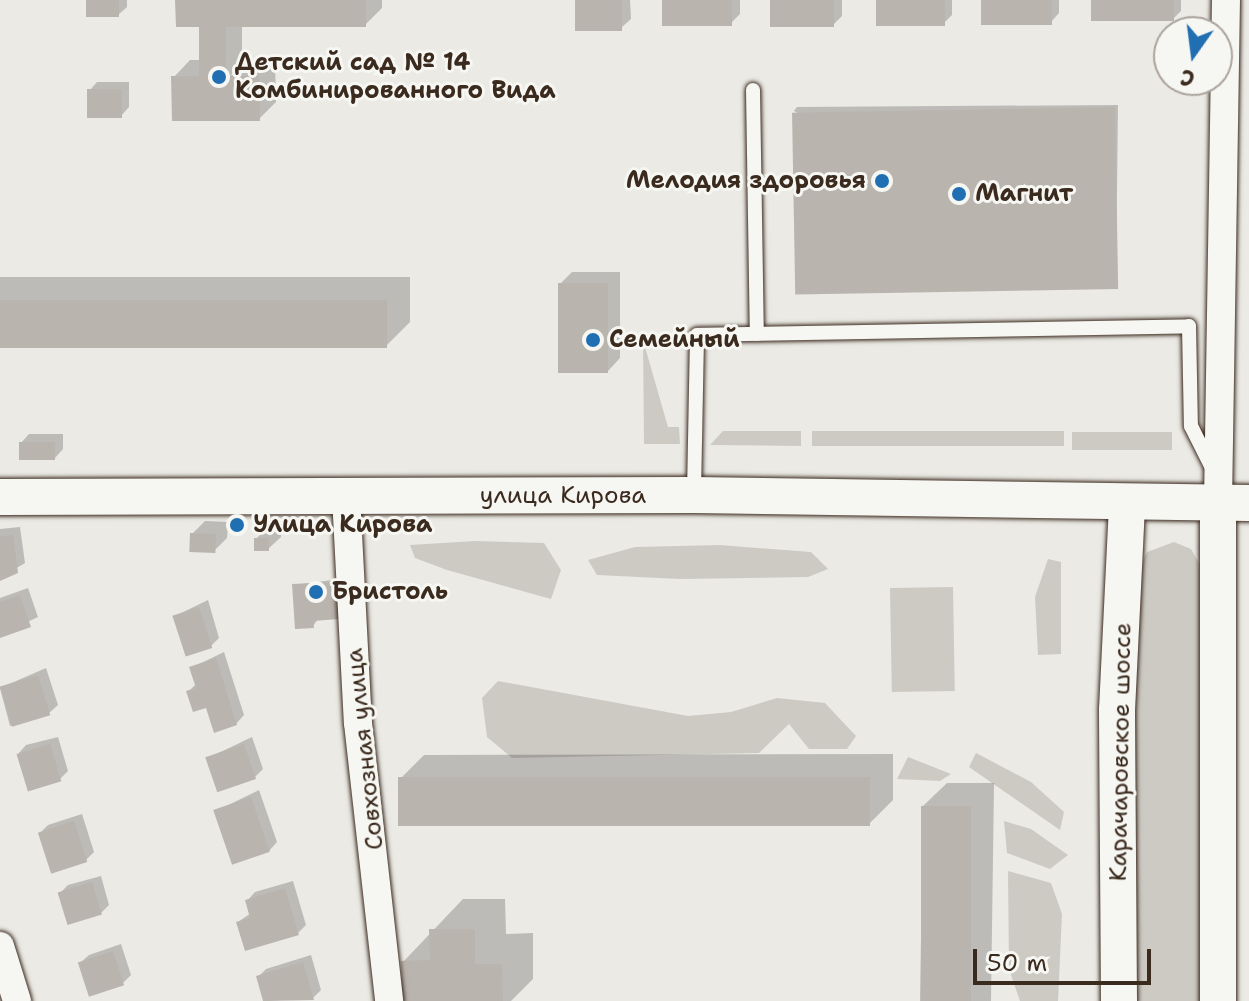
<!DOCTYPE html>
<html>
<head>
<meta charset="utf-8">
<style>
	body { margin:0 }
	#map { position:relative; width:1249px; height:1001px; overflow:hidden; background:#ebeae5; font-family:"Shantell Sans",sans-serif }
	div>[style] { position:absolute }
	.green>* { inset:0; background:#cdcac4; transform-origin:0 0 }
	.shadow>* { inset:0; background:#0003 }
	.building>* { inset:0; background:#bab4ae; transform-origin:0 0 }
	.roads { filter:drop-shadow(0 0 2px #3b2a1e) drop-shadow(0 0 2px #3b2a1e) }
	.service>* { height:14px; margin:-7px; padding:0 7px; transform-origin:7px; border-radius:7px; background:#f6f6f2 }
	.minor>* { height:28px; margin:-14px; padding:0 14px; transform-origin:14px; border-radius:14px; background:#f6f6f2 }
	.tertiary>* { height:36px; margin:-18px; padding:0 18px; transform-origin:18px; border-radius:18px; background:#f6f6f2 }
	.dots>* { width:22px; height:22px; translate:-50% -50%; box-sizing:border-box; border:4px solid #f6f6f2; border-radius:50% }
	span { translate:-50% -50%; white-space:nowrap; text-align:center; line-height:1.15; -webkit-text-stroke:6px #f6f6f2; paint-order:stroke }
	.poi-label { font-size:24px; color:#3b2a1e; font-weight:700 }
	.left { translate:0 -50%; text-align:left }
	.right { translate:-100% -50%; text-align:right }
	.street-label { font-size:24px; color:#3b2a1e }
	.north { position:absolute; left:1153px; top:16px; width:80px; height:80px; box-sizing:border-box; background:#f6f6f2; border:2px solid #aba49d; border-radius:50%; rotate:194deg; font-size:22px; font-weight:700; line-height:32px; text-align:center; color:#3b2a1e }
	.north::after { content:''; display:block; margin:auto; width:28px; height:36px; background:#1f6fb2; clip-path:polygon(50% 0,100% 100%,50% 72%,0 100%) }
	.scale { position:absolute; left:973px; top:949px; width:178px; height:36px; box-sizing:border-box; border:4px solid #3b2a1e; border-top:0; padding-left:10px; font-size:24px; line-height:28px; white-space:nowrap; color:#3b2a1e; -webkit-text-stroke:6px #f6f6f2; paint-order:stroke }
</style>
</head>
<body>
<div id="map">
	<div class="green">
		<i style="clip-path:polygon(643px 340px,668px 427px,679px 427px,680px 444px,644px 444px)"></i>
		<i style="clip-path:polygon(723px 431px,801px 431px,801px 446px,710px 445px)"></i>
		<i style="left:812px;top:431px;width:252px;height:15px"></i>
		<i style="left:1072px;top:432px;width:100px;height:18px"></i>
		<i style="clip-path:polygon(475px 541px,544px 543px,561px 570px,551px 599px,447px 570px,415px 558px,410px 545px)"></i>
		<i style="clip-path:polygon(1174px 542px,1191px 549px,1205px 574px,1202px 1001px,1133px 1001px,1137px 572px,1147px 552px)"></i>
		<i style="clip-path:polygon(720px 545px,811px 552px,828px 569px,808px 577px,680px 579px,597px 575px,588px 560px,635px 547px)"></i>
		<i style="clip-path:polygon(1048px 559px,1061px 562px,1061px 654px,1038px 655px,1035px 597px)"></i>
		<i style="left:953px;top:587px;width:104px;height:63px;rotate:89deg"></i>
		<i style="clip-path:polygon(498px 681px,688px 716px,731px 712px,777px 698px,825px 703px,856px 736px,847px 749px,809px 749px,789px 724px,759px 753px,512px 758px,487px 737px,482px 698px)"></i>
		<i style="clip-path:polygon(976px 753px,1031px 782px,1064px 812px,1060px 830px,969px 767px)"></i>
		<i style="clip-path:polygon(908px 757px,951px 774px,940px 781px,897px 779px)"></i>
		<i style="clip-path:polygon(1004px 821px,1031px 829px,1068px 855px,1050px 869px,1007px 853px)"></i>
		<i style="clip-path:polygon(1008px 871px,1051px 883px,1062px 914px,1058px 1001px,1020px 1001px,1009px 969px)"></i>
	</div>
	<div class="shadow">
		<i style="clip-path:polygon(88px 0,127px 0,127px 7px,118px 15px)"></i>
		<i style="clip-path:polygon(177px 0,382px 0,382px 8px,365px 25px,242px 25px,242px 60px,275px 60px,276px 102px,259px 119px,174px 77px,190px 60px,201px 60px,201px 25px)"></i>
		<i style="clip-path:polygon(577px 0,630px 0,631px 19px,622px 27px)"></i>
		<i style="clip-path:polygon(664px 0,740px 0,740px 14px,732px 22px)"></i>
		<i style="clip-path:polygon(772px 0,842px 0,842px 16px,834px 24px)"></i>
		<i style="clip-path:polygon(878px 0,952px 0,952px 15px,944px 23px)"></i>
		<i style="clip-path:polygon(983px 0,1059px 0,1059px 13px,1051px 22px)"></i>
		<i style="clip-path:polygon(1093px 0,1181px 0,1181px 11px,1173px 19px)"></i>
		<i style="clip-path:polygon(97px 82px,129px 82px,129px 107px,121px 116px,89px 91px)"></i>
		<i style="clip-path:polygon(1118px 105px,1116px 287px,794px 111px,797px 107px)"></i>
		<i style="clip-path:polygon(572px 272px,620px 272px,620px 358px,608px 371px,560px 284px)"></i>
		<i style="clip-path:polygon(0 277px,410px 277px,410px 322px,386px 346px,0 346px)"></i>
		<i style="clip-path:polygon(29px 434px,63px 434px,63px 449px,55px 458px,21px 443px)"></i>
		<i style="clip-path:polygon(205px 521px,228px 522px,227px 538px,214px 551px,192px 534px)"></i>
		<i style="clip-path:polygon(268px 526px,281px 526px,281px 537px,268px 549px,256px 539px)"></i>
		<i style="clip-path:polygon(20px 527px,25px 563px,0 578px,0 529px)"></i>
		<i style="clip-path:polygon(340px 579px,316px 622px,313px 626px,294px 585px)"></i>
		<i style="clip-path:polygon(28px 588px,38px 617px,0 635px,0 598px)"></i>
		<i style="clip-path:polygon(208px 600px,219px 638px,211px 646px,175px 616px)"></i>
		<i style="clip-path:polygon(224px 652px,244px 715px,236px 724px,188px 692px,196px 684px,191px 668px)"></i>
		<i style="clip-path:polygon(46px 668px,58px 705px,49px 713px,10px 726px,0 688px)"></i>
		<i style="clip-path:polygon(58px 737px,68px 771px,60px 779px,18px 754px,26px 745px)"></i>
		<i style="clip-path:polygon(252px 737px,263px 769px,255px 777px,208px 758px)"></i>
		<i style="clip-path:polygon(893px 754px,893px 800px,869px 824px,400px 779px,424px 755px)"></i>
		<i style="clip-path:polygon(947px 783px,994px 783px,991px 1001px,920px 1001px,923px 806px)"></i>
		<i style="clip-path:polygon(259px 790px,277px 842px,269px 851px,216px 811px)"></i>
		<i style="clip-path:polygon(82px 814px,94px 852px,86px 860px,40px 833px,48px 825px)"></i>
		<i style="clip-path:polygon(101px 876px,109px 905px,101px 913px,60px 893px,68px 885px)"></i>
		<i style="clip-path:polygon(293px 881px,306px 925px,298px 933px,238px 922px,251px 913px,247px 901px,255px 892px)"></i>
		<i style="clip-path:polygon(463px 899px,505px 899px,506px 934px,533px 933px,533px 979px,511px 1001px,404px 1001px,403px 962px)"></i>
		<i style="clip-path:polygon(121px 944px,131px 975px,123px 983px,80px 963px,89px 955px)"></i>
		<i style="clip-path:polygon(311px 955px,321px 990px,313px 998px,265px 1001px,258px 977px,266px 969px)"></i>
	</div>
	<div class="building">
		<i style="left:86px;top:0;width:33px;height:17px"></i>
		<i style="clip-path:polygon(175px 0,366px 0,366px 27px,226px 27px,226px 76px,259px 76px,260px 121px,172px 121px,171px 76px,199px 76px,199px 27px,176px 27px)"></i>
		<i style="left:575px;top:0;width:47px;height:31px"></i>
		<i style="left:662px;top:0;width:70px;height:26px"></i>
		<i style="left:770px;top:0;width:64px;height:27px"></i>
		<i style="left:876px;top:0;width:69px;height:26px"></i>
		<i style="left:981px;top:0;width:71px;height:25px"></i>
		<i style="left:1091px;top:0;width:83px;height:21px"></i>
		<i style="left:122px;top:89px;width:29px;height:35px;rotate:90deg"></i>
		<i style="left:1115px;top:107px;width:182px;height:323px;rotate:89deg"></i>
		<i style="left:558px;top:283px;width:50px;height:90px"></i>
		<i style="left:0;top:300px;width:387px;height:48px"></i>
		<i style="left:19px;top:442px;width:36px;height:18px"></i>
		<i style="left:190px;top:533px;width:26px;height:19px;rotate:2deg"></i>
		<i style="clip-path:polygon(13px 535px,18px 573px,0 581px,0 536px)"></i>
		<i style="left:254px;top:538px;width:15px;height:13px"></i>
		<i style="clip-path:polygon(337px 582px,339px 619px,313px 621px,314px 628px,295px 629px,292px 584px)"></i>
		<i style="clip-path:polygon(20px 595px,31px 627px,0 638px,0 602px)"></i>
		<i style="left:199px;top:607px;width:43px;height:28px;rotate:72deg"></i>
		<i style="clip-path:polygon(216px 658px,237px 725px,214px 733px,206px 708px,193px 712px,186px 691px,196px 688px,189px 667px)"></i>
		<i style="left:38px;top:675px;width:42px;height:40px;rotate:73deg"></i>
		<i style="left:50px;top:744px;width:39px;height:35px;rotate:73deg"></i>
		<i style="left:244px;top:744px;width:37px;height:41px;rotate:71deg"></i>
		<i style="left:870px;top:777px;width:49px;height:472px;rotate:90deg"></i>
		<i style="left:251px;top:797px;width:58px;height:40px;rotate:71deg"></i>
		<i style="left:921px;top:806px;width:50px;height:195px"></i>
		<i style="left:74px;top:821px;width:43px;height:38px;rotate:72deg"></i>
		<i style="left:92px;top:882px;width:34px;height:36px;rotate:73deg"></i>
		<i style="clip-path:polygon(285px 888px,299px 935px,245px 951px,236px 922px,250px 918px,245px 900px)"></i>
		<i style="clip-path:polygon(429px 929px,475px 929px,475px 964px,502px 964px,503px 1001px,402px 1001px,401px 961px,430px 960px)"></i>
		<i style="left:113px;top:951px;width:36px;height:37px;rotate:72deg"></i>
		<i style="clip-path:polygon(303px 962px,314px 1000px,263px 1001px,256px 976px)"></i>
	</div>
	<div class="roads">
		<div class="service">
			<i style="left:753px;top:90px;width:244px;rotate:89.1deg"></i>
			<i style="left:694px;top:493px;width:158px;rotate:-88.9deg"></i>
			<i style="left:697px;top:335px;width:492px;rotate:-1deg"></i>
			<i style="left:1189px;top:326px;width:100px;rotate:88.9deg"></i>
			<i style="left:1191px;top:426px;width:49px;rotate:63.4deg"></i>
		</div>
		<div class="minor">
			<i style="left:346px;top:496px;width:227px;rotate:87deg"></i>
			<i style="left:358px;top:723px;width:280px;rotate:83.6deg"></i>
			<i style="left:1218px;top:503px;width:503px;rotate:-89.09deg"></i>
			<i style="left:0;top:946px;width:58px;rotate:72.8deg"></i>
		</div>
		<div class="tertiary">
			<i style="left:0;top:497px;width:694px;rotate:-0.17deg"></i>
			<i style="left:694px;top:495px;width:555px;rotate:0.83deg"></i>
			<i style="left:1218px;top:503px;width:498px;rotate:90deg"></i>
			<i style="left:1119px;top:1001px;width:291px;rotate:-90.4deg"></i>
			<i style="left:1117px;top:710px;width:208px;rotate:-87.2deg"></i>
		</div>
	</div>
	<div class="dots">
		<i style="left:219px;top:77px;background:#1f6fb2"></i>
		<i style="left:882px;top:181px;background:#1f6fb2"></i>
		<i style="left:959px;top:194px;background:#1f6fb2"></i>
		<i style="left:593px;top:340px;background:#1f6fb2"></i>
		<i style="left:237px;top:525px;background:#1f6fb2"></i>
		<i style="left:316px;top:592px;background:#1f6fb2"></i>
	</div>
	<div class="poi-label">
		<span class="left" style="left:235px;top:77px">Детский сад № 14<br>Комбинированного Вида</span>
		<span class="right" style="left:866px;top:181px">Мелодия здоровья</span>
		<span class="left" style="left:975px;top:194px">Магнит</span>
		<span class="left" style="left:609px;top:340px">Семейный</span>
		<span class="left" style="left:253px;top:525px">Улица Кирова</span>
		<span class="left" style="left:332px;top:592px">Бристоль</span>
	</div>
	<div class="street-label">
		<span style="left:563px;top:496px">улица Кирова</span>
		<span style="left:365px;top:749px;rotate:-96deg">Совхозная улица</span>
		<span style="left:1121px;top:752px;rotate:-89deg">Карачаровское шоссе</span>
	</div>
	<div class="north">С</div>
	<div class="scale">50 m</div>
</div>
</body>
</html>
